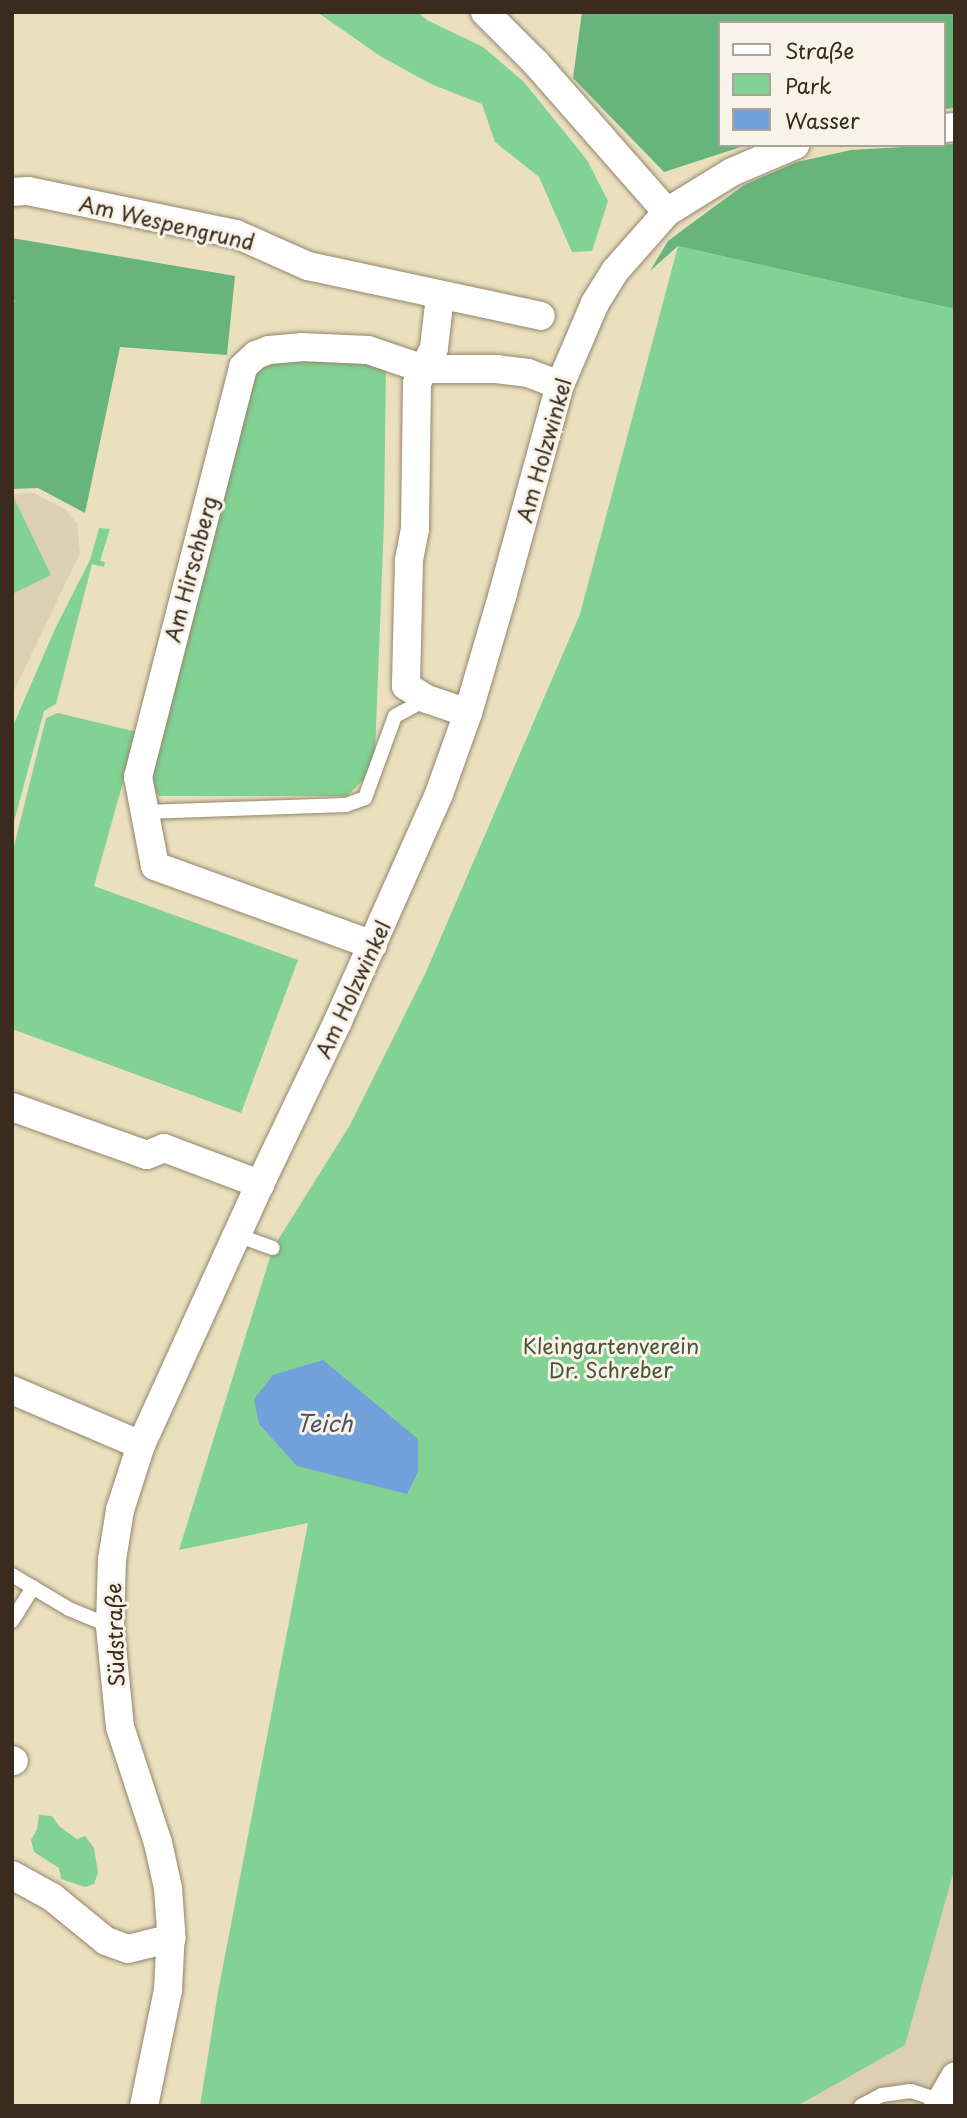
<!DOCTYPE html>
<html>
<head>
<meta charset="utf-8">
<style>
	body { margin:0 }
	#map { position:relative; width:967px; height:2118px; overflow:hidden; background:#ebe0be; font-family:"Playpen Sans",sans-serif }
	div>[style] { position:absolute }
	.built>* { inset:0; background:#ddcfb1 }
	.green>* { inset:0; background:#81d293 }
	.forest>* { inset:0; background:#68b47d }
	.water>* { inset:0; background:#72a0db }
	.roads { filter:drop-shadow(0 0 2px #93856e) drop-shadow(0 0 2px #93856e) }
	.lane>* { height:14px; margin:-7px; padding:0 7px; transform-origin:7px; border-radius:7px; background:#fff }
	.street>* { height:28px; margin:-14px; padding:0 14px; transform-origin:14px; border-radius:14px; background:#fff }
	span { translate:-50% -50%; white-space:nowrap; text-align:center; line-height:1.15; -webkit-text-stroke:6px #f7f3e8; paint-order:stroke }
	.street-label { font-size:21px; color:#3b2a1e }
	.park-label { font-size:21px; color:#4c543b }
	.water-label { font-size:23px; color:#4e5360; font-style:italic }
	.frame { position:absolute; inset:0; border:14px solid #3b2a1e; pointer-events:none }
	.legend { position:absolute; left:718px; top:21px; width:228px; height:126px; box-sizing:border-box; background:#f7f3e8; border:2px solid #aca397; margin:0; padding:9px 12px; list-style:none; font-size:21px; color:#3b2a1e }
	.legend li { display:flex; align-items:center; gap:14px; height:35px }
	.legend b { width:35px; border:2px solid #aca397 }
</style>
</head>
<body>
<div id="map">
	<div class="built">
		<i style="clip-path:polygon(34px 493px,65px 509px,77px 524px,80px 553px,12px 695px,12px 494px)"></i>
		<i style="clip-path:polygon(955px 1867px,955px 2106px,797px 2106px,905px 2044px)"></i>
	</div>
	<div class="green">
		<i style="clip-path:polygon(317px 12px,418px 12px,427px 20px,483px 47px,524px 82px,587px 160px,608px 201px,592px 251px,572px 252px,539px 177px,495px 142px,482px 104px,431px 84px,380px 56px)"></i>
		<i style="clip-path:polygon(678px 246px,955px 309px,955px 1867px,905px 2045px,797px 2106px,200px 2106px,218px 1992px,308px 1523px,179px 1550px,273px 1248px,350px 1125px,426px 972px,580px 614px)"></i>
		<i style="clip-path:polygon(275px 356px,386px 363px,384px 522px,375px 754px,366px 777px,347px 796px,159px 796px,147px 780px,259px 363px)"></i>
		<i style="clip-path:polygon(13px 496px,51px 575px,12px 594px,12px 497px)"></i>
		<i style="clip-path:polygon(99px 528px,110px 529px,100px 561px,105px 562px,104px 567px,92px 564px,56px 704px,44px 711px,12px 829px,12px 728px,55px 629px,90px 560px)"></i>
		<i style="clip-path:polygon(58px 713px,137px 732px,94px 886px,298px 960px,241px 1113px,12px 1029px,12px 854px,46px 718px)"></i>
		<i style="clip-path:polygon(39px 1815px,52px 1816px,60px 1827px,77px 1839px,85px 1836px,94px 1848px,98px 1873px,94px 1884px,85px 1887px,61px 1879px,59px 1868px,34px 1852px,31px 1840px,37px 1829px)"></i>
	</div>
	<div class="forest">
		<i style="clip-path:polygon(582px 12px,955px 12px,955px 108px,944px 109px,944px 23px,720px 23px,720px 145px,747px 145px,664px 172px,573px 78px)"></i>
		<i style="clip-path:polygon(955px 144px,955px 309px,678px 246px,650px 271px,668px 241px,688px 226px,744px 185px,797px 162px,851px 150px)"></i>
		<i style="clip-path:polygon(12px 238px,235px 276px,227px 355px,120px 347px,85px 513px,38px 488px,12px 489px,12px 305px,15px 301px,12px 298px)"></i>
	</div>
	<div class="water">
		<i style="clip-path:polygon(323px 1360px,418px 1439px,418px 1472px,407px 1494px,297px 1466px,259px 1424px,254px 1399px,273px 1375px)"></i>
	</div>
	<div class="roads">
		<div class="lane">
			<i style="left:144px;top:812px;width:202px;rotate:-2deg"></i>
			<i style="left:346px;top:805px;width:20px;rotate:-20deg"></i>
			<i style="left:365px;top:798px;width:87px;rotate:-69.9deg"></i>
			<i style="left:395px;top:716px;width:36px;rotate:-28deg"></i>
			<i style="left:237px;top:1235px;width:38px;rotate:20deg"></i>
			<i style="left:12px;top:1575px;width:66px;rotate:30.8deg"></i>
			<i style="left:69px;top:1609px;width:44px;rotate:22.5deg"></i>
			<i style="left:12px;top:1621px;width:40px;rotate:-58deg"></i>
			<i style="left:861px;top:2106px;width:24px;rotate:-28deg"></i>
			<i style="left:882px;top:2095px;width:29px;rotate:-8deg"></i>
			<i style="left:911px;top:2091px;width:32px;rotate:18deg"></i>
		</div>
		<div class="street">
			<i style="left:485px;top:12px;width:72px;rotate:45deg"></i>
			<i style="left:536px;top:63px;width:198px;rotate:48.7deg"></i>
			<i style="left:944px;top:128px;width:11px;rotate:-5deg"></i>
			<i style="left:12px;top:192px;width:16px;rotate:-4deg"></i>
			<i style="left:28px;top:191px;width:212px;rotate:11.7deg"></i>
			<i style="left:236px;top:234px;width:79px;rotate:24deg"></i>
			<i style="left:308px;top:266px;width:238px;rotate:12.1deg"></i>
			<i style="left:440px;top:296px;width:52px;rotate:96.6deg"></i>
			<i style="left:434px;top:348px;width:39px;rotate:116deg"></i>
			<i style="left:417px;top:383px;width:146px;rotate:90.8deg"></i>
			<i style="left:415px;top:529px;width:33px;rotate:101deg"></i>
			<i style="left:409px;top:561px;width:125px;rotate:91.4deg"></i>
			<i style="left:406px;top:686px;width:25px;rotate:32deg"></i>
			<i style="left:427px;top:699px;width:43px;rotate:18.9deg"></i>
			<i style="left:373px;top:945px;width:232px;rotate:-160.1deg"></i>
			<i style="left:155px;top:866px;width:91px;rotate:-100.8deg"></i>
			<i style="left:138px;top:777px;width:423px;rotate:-75.6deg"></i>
			<i style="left:243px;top:367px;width:18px;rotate:-43deg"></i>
			<i style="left:256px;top:355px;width:14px;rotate:-21deg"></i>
			<i style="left:269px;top:350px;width:32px;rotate:-5deg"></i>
			<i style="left:301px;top:347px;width:67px;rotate:2.6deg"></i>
			<i style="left:368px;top:350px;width:59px;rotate:18.7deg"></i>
			<i style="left:424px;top:369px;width:72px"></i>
			<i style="left:496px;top:369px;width:32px;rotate:7deg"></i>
			<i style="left:528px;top:373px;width:34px;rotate:21deg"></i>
			<i style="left:12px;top:1107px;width:143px;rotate:19.6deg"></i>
			<i style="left:147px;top:1155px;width:18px;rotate:-22deg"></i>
			<i style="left:164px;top:1148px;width:103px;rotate:20.6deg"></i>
			<i style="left:12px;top:1390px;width:140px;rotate:23.1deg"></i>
			<i style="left:12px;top:1760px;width:2px;rotate:27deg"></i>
			<i style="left:12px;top:1875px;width:46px;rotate:28.8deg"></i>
			<i style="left:52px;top:1897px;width:70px;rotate:39.2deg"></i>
			<i style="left:106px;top:1941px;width:23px;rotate:20deg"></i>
			<i style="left:128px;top:1949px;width:45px;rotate:-14deg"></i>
			<i style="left:144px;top:2106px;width:118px;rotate:-78.3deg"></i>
			<i style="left:168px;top:1990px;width:60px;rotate:-87.1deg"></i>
			<i style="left:171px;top:1930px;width:42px;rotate:-94.1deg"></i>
			<i style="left:168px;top:1888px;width:46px;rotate:-102.5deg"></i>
			<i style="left:158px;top:1843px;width:122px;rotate:-108.1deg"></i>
			<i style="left:120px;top:1727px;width:101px;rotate:-95.7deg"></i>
			<i style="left:110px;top:1626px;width:66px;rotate:-88.3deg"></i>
			<i style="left:112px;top:1560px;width:51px;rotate:-80.9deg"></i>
			<i style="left:120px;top:1510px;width:68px;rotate:-72.1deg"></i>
			<i style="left:141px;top:1445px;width:287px;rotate:-65.5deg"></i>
			<i style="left:260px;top:1184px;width:181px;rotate:-64.4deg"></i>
			<i style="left:338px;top:1021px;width:248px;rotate:-66deg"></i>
			<i style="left:439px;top:794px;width:86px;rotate:-70.3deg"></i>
			<i style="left:468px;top:713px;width:125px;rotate:-73.7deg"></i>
			<i style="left:503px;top:593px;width:216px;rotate:-74.7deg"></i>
			<i style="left:560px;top:385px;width:89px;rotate:-66.9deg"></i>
			<i style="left:595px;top:303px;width:38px;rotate:-58deg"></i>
			<i style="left:615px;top:271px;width:79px;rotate:-48.6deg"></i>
			<i style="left:667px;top:212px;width:76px;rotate:-31.6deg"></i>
			<i style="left:732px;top:172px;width:69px;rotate:-23.2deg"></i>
			<i style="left:938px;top:2106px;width:34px;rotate:-60deg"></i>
		</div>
	</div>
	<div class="street-label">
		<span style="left:167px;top:222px;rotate:13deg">Am Wespengrund</span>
		<span style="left:543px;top:450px;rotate:-74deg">Am Holzwinkel</span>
		<span style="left:190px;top:569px;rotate:-75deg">Am Hirschberg</span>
		<span style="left:352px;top:989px;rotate:-65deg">Am Holzwinkel</span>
		<span style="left:114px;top:1635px;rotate:-92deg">Südstraße</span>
	</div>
	<div class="park-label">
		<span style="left:611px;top:1357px">Kleingartenverein<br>Dr. Schreber</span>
	</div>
	<div class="water-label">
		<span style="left:324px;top:1423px">Teich</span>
	</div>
	<div class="frame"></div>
	<ul class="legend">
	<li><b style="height:9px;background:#fff"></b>Straße</li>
	<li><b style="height:19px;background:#81d293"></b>Park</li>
	<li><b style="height:19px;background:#72a0db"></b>Wasser</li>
	</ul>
</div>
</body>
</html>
